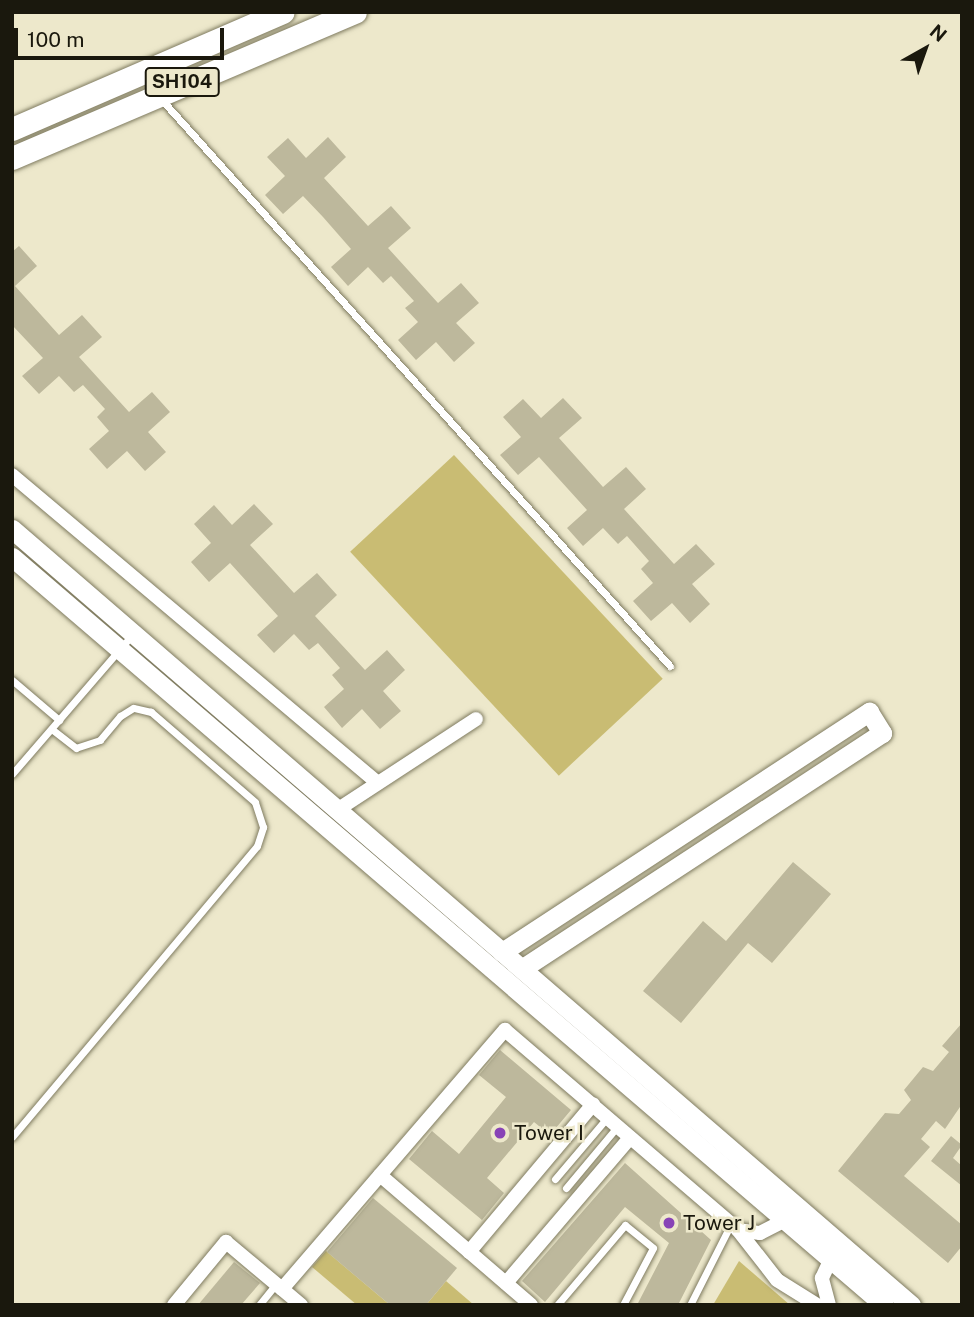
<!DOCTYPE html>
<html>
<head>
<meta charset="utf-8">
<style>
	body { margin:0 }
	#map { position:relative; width:974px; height:1317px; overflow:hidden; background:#ede8cb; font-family:"Public Sans",sans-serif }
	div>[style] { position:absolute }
	.green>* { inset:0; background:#c9bc73; transform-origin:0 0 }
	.building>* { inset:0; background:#bdb89c }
	.roads { filter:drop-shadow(0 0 2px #7f7b60) drop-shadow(0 0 2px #7f7b60) }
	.lane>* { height:7px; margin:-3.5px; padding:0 3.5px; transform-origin:3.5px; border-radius:3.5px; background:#fff }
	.street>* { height:14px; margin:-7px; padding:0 7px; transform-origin:7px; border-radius:7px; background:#fff }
	.secondary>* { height:19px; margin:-9.5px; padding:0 9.5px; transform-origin:9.5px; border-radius:9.5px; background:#fff }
	.primary>* { height:23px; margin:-11.5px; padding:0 11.5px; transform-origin:11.5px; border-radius:11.5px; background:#fff }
	.dots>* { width:19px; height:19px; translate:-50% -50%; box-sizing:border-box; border:4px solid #ede8cb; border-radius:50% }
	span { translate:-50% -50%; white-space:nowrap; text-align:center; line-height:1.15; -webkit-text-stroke:5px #ede8cb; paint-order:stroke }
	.shield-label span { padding:2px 5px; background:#ede8cb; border:2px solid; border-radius:5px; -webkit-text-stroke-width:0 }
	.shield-label { font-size:19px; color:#1a180d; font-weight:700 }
	.poi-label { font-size:21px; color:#1a180d }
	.left { translate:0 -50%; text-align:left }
	.frame { position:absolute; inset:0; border:14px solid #1a180d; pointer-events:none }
	.north { position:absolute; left:890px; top:14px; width:70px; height:70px; -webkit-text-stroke:5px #ede8cb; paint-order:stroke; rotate:40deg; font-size:19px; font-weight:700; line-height:28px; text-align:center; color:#1a180d }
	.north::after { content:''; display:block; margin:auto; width:24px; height:32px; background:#1a180d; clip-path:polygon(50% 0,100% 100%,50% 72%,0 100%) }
	.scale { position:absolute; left:14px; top:28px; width:210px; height:32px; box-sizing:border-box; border:4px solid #1a180d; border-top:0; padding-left:9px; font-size:21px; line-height:24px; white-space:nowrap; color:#1a180d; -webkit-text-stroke:5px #ede8cb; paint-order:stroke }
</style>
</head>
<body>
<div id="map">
	<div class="green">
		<i style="left:454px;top:455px;width:306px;height:142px;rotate:47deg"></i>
		<i style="clip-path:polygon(326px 1251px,390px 1305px,357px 1305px,312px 1267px)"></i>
		<i style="clip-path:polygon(739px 1261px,790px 1305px,713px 1305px)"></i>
		<i style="clip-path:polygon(446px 1281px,474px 1305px,426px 1305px)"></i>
	</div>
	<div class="building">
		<i style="clip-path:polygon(328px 137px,346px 157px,324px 178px,368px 226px,391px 206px,411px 228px,388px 248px,438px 303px,461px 283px,479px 303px,456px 323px,475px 343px,454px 362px,436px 342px,416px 360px,398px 340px,418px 322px,405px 308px,414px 301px,391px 276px,383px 283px,368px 267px,348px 286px,331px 267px,351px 249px,323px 217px,303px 196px,283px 214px,265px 195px,285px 176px,267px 157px,288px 138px,306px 158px)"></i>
		<i style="clip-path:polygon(19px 246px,37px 266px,15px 286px,59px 335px,82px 315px,102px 337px,79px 357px,129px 412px,152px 392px,170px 412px,148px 432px,166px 452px,145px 471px,127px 451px,107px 469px,89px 449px,109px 431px,97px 417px,105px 409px,83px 385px,74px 392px,59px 376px,39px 394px,22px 376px,43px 358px,12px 325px,12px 252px)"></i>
		<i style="clip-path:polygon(563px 398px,582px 418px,559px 438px,603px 487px,626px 467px,646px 489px,624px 509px,674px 564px,696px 544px,715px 564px,692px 584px,710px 604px,690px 623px,672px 603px,651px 621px,633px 601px,653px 583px,641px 569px,649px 561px,627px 536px,618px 544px,603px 528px,583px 546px,567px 528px,587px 510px,539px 457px,518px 475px,500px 455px,521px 437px,503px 417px,523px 399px,541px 418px)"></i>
		<i style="clip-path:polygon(254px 504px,273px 524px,250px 545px,294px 593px,317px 573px,337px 595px,315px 616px,365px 670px,387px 650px,405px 670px,383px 691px,401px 711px,380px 729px,362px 709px,342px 728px,324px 707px,344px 689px,332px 675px,340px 668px,318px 643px,309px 650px,294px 634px,274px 653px,257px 635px,278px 616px,230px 563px,209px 582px,191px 562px,211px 543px,194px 524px,214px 505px,232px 525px)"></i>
		<i style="clip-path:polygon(793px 862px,831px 894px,772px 963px,748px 943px,681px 1023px,643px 991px,703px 921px,726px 941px)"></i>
		<i style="clip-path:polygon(962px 1023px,962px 1104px,945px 1129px,936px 1121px,921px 1139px,930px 1147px,904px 1176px,962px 1225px,962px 1246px,948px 1263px,838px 1171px,885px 1113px,899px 1114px,911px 1100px,904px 1090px,923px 1067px,933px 1071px,949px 1052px,942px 1046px)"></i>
		<i style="clip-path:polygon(500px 1050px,571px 1110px,550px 1135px,534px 1122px,487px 1178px,504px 1193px,482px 1220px,409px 1159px,432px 1131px,459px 1154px,506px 1097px,479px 1075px)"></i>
		<i style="clip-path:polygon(951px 1136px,962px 1145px,953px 1158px,962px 1166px,962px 1186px,931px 1161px)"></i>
		<i style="clip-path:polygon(625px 1163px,711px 1240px,678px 1305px,637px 1305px,669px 1243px,625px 1207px,545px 1302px,522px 1281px)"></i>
		<i style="clip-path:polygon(373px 1198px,457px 1268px,426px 1305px,390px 1305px,327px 1252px)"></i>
		<i style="clip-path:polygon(234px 1262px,260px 1283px,241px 1305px,198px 1305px)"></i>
	</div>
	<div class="roads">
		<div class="lane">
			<i style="left:161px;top:99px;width:762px;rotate:48.09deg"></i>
			<i style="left:12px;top:680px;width:62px;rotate:40.4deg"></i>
			<i style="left:12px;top:774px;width:185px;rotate:-49.2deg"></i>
			<i style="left:12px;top:1137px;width:380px;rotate:-49.9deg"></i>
			<i style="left:257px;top:846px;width:20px;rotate:-72deg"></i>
			<i style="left:263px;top:827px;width:26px;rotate:-108deg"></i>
			<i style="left:255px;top:802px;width:138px;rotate:-139.1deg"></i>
			<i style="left:151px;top:712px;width:18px;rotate:-167deg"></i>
			<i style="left:133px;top:708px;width:15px;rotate:148deg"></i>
			<i style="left:120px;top:716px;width:31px;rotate:130deg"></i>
			<i style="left:100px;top:740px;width:25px;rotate:162deg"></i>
			<i style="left:76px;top:748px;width:31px;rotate:-142deg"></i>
			<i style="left:555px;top:1179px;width:80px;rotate:-49.6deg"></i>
			<i style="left:566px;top:1188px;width:80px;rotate:-50.1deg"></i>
			<i style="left:259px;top:1305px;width:27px;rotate:-51deg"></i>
			<i style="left:557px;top:1305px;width:105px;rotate:-49.6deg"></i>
			<i style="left:625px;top:1225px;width:36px;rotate:39deg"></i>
			<i style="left:653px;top:1248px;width:64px;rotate:117.8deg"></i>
			<i style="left:690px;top:1305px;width:91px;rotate:-63.2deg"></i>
		</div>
		<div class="street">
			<i style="left:12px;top:475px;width:478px;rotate:40.1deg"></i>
			<i style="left:337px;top:810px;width:166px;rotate:-33.2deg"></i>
			<i style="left:380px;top:1175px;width:199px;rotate:40.7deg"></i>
			<i style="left:738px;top:1230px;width:22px;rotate:8deg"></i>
			<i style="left:760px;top:1233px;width:28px;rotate:-27deg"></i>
			<i style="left:469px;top:1252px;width:193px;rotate:-50deg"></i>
			<i style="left:506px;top:1283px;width:191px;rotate:-49.5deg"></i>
			<i style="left:282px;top:1289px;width:342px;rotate:-49.3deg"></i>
			<i style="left:505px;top:1030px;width:307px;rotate:40.6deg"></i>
			<i style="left:738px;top:1230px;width:63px;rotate:52deg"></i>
			<i style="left:777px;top:1280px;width:47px;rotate:32deg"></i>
			<i style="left:174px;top:1305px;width:82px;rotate:-50.5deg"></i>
			<i style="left:226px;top:1242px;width:98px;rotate:40deg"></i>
			<i style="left:829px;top:1305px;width:28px;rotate:-105deg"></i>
			<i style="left:822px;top:1278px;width:21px;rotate:-65deg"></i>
		</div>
		<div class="secondary">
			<i style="left:12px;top:529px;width:1188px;rotate:40.8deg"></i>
			<i style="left:12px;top:557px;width:1149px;rotate:40.62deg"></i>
			<i style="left:502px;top:952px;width:439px;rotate:-33.2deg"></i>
			<i style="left:869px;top:712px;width:25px;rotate:58deg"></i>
			<i style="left:882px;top:733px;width:430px;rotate:146.8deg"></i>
		</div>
		<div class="primary">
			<i style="left:12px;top:129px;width:295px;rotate:-23.4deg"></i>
			<i style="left:12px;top:158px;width:373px;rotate:-23.1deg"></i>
		</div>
	</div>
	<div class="dots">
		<i style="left:500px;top:1133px;background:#8843b6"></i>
		<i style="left:669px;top:1223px;background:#8843b6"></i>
	</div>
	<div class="shield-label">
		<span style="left:182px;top:82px">SH104</span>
	</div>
	<div class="poi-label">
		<span class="left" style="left:514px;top:1133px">Tower I</span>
		<span class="left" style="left:683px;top:1223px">Tower J</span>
	</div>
	<div class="frame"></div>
	<div class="north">N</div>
	<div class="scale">100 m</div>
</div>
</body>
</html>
